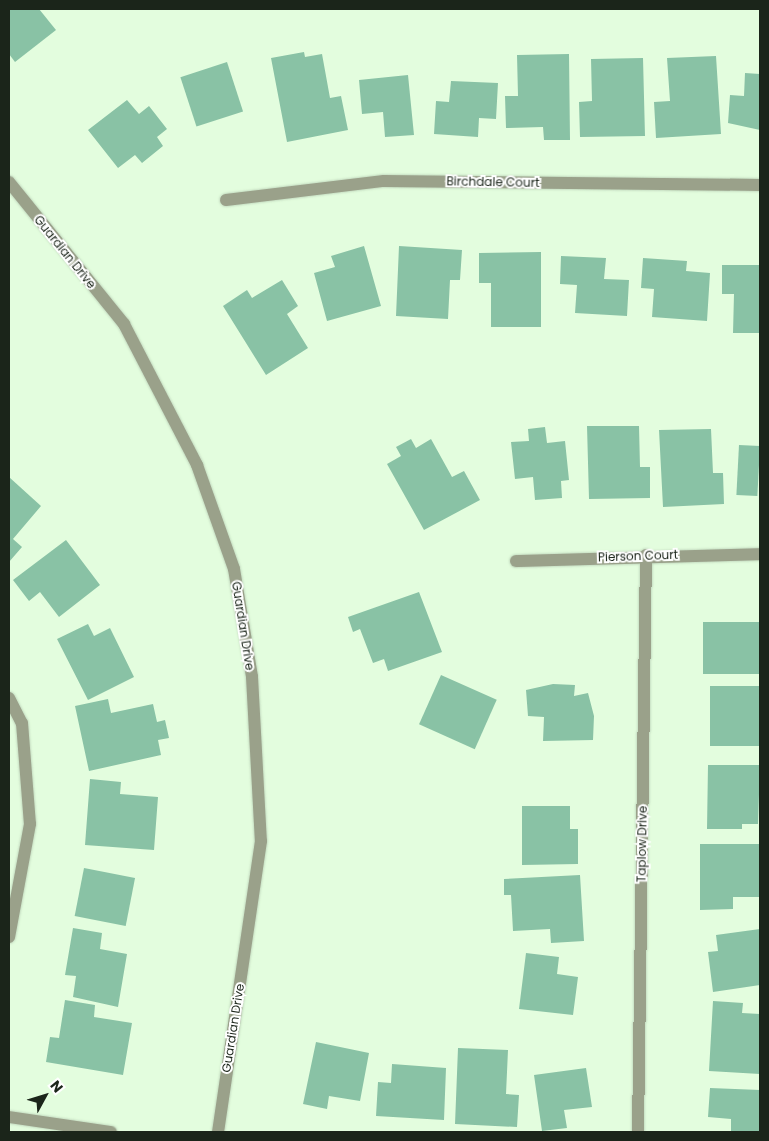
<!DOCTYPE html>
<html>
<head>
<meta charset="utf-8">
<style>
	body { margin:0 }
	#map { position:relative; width:769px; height:1141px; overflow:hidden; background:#e3fdde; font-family:Poppins,sans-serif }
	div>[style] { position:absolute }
	.building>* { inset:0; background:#89c2a5; transform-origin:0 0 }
	.roads { filter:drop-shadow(0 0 1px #c3dabf) drop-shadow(0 0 1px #c3dabf) }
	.minor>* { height:12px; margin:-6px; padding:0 6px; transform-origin:6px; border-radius:6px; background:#9aa18a }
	span { translate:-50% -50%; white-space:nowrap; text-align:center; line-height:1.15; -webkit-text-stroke:4px #fff; paint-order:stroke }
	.street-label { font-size:12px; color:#1b251a }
	.frame { position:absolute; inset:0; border:10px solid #1b251a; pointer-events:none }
	.north { position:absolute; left:20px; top:1071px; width:50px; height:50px; -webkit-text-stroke:4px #fff; paint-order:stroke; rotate:51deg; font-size:14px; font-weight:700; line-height:20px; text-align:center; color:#1b251a }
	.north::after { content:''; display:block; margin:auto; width:18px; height:22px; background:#1b251a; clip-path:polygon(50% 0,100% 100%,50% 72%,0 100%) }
</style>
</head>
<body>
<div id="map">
	<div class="building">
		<i style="clip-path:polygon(9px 9px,39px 9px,56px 30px,15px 62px,9px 54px)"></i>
		<i style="clip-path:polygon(304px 52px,305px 57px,322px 54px,330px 98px,341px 96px,348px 130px,287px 142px,271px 58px)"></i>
		<i style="clip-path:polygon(569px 54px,570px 140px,544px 140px,543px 127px,506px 128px,505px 96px,518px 96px,517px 55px)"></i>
		<i style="clip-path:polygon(716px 56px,721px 134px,656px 138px,654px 102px,670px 101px,667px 58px)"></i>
		<i style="clip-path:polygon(643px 58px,645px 136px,580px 137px,579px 102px,592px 101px,591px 59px)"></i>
		<i style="left:227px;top:62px;width:52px;height:49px;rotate:72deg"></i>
		<i style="clip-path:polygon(745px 73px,760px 74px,760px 130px,728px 123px,730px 95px,744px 96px)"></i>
		<i style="clip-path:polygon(408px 75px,414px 135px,385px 137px,383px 112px,362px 114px,359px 80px)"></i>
		<i style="clip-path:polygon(451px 81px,498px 83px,496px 119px,479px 118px,478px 137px,434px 134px,436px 101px,449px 102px)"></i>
		<i style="clip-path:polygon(127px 100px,139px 114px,149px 106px,167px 129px,157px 137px,163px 146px,142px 163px,135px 155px,118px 168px,88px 130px)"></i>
		<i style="clip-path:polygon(364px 246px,381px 306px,327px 321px,314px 273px,335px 267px,331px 256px)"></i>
		<i style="clip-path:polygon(399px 246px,462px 250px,460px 280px,450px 280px,448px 319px,396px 316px)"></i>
		<i style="clip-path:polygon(541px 252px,541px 327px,491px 327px,491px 283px,479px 283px,479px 253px)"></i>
		<i style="clip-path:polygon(561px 256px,606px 258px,604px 279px,629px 280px,627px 316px,575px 313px,577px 285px,560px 284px)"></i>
		<i style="clip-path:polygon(643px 258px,687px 261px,686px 271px,710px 273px,707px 321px,652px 317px,654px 289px,641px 288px)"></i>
		<i style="clip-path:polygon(722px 265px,760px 265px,760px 333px,733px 333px,734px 294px,722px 294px)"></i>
		<i style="clip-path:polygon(282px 280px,298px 306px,287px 314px,308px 348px,266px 375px,223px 306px,247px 290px,252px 298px)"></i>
		<i style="clip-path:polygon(587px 426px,639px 426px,640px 467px,650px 467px,650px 498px,589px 499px)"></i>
		<i style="clip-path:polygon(545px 427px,547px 443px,565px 441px,569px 480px,561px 481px,562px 498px,535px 500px,533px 477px,515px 479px,511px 442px,529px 441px,528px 429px)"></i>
		<i style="clip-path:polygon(711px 429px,713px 473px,723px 473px,724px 504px,663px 507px,659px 430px)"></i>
		<i style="clip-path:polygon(411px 439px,416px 448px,431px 439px,452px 477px,464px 471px,480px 500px,424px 530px,387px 464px,401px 456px,396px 447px)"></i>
		<i style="left:739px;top:445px;width:21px;height:50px;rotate:3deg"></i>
		<i style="clip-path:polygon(9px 477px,41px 506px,13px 539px,22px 547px,9px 562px)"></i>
		<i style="clip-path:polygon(66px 540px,100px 585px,59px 617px,40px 592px,29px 601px,13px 580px)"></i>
		<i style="clip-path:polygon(419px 592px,442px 652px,388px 671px,384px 659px,373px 663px,360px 629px,353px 632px,348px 617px)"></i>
		<i style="left:703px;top:622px;width:57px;height:52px"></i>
		<i style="clip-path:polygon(88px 624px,94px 636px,110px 628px,134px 677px,88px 700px,57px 639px)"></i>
		<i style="left:441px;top:675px;width:61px;height:54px;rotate:24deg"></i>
		<i style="clip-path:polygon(553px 684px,575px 685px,574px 696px,588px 693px,594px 716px,593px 740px,543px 741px,544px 717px,528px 716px,526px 690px)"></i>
		<i style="left:760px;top:686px;width:60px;height:50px;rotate:90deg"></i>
		<i style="clip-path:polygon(108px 699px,111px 713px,153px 704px,157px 722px,165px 720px,169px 738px,158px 740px,161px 755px,89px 771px,75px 706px)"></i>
		<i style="clip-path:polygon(708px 765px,760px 765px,758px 824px,742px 824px,742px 829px,707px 829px)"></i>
		<i style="clip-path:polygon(90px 779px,121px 782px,120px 794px,158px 797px,154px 850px,85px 845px)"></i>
		<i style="clip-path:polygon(522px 806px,570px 806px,570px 829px,578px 829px,578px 864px,522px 865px)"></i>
		<i style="clip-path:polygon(700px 844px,760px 844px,760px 897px,733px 897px,733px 909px,700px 910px)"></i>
		<i style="left:84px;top:868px;width:52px;height:49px;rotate:11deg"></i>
		<i style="clip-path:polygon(580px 875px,584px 941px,551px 943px,550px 929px,513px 931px,511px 895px,504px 895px,504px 879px)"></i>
		<i style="clip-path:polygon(73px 928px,102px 933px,100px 949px,127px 954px,118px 1007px,73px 997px,76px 976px,65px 975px)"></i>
		<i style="clip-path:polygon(760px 929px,760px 985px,713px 992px,708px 952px,718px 951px,716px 935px)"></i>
		<i style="clip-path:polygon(526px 953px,559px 957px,557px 974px,578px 977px,573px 1015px,519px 1009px)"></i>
		<i style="clip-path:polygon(65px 1000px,95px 1005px,94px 1017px,132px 1023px,123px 1075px,46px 1062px,50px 1037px,59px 1038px)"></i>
		<i style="clip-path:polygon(713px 1001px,743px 1003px,742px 1013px,760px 1014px,760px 1074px,709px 1071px)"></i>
		<i style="clip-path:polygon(316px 1042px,369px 1053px,360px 1101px,329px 1096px,327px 1109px,303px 1104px)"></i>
		<i style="clip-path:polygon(458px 1048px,508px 1050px,506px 1094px,519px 1095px,517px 1127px,455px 1124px)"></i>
		<i style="clip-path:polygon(392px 1064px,446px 1068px,444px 1120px,376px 1116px,378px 1082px,391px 1083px)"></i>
		<i style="clip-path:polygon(586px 1068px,592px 1107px,564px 1110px,567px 1128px,542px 1131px,534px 1075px)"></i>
		<i style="clip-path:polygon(710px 1088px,760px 1090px,760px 1132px,731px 1132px,731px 1119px,708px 1117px)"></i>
	</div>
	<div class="roads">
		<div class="minor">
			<i style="left:9px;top:182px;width:183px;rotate:51deg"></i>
			<i style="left:124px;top:324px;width:159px;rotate:62.6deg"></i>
			<i style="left:197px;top:465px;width:110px;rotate:70.4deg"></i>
			<i style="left:234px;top:569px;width:109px;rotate:80.5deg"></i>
			<i style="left:252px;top:677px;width:164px;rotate:86.9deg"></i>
			<i style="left:261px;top:841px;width:294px;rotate:98.4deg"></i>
			<i style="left:226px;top:200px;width:159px;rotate:-6.9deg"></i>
			<i style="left:384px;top:181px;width:376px;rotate:0.6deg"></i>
			<i style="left:516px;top:561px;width:244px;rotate:-1.6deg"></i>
			<i style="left:9px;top:698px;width:28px;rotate:63deg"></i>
			<i style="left:22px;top:723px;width:101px;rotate:85.5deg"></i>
			<i style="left:30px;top:824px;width:115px;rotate:100.5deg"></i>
			<i style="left:9px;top:1117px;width:103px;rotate:8.4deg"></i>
			<i style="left:638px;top:1132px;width:577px;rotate:-89.21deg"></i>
		</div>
	</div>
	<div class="street-label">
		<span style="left:493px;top:182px;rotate:1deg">Birchdale Court</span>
		<span style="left:65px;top:252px;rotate:51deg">Guardian Drive</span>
		<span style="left:638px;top:556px;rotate:-2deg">Pierson Court</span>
		<span style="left:243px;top:626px;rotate:81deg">Guardian Drive</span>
		<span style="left:642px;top:844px;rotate:-89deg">Taplow Drive</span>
		<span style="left:233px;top:1028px;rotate:-81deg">Guardian Drive</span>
	</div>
	<div class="frame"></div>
	<div class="north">N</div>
</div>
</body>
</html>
